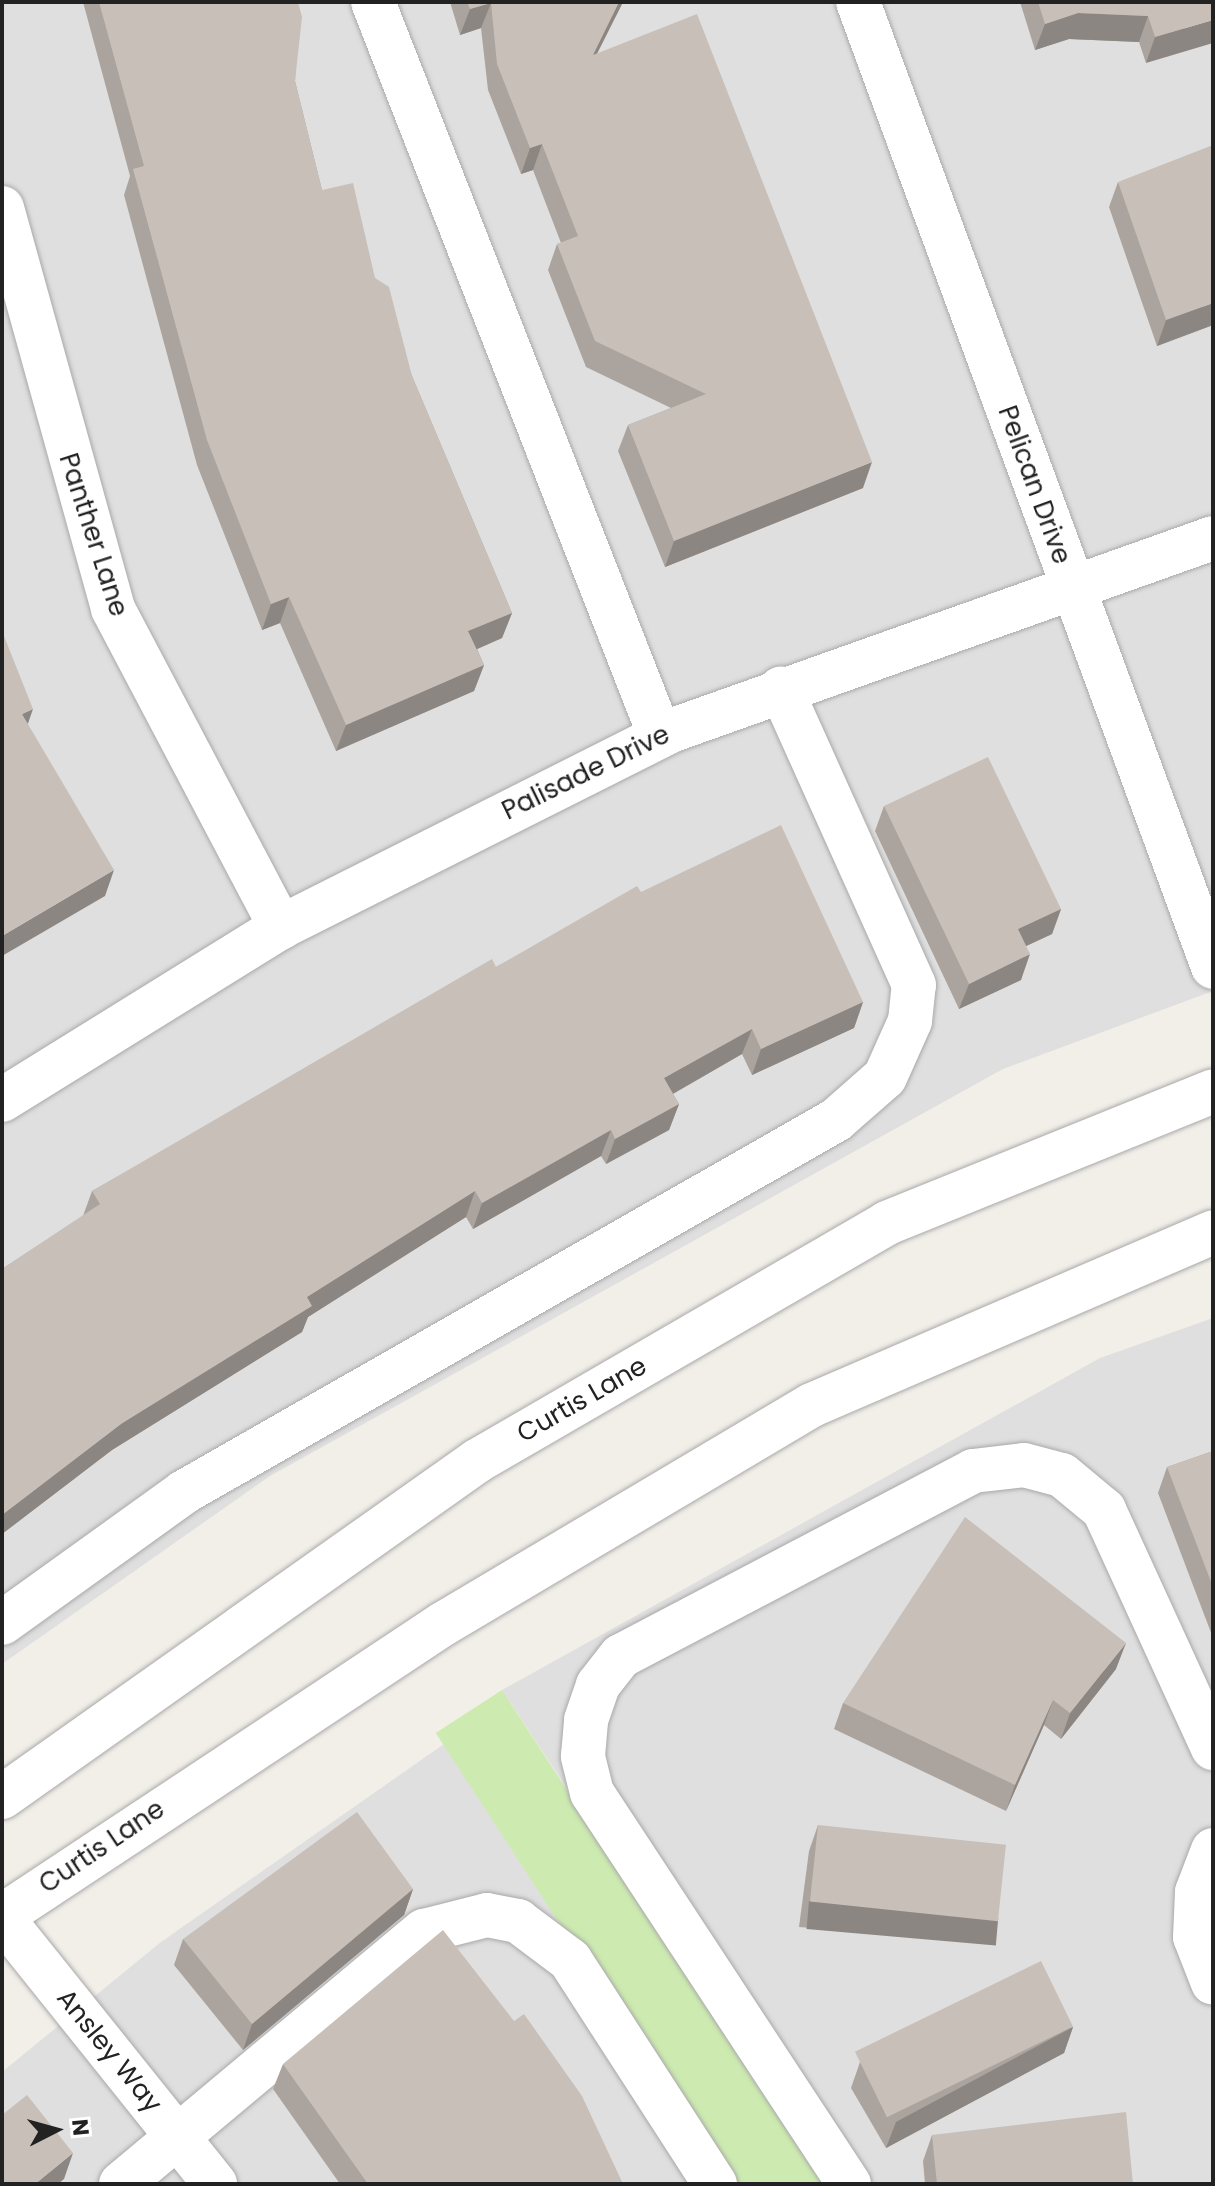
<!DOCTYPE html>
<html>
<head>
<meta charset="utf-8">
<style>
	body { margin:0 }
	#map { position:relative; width:1215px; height:2186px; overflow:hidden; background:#f2efe9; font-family:Poppins,sans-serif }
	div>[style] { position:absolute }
	.residential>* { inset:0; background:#e0dfdf }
	.grass>* { inset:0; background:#cdebb0; transform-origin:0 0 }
	.roads { filter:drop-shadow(0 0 2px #a9a9a9) drop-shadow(0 0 2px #a9a9a9) }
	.minor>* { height:44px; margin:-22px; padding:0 22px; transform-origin:22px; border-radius:22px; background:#fff }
	.wall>* { inset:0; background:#aba49e }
	.shaded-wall>* { inset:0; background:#8b8681; transform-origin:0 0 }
	.building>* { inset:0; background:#c7bfb8; transform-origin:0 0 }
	span { translate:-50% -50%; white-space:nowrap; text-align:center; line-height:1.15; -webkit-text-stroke:7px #fff; paint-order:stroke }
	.street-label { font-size:26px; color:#222 }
	.frame { position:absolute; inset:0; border:4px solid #222; pointer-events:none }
	.north { position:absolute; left:16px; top:2090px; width:80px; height:80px; -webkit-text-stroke:6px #fff; paint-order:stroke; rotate:84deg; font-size:22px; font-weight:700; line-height:32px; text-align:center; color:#222 }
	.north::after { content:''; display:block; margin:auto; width:28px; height:36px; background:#222; clip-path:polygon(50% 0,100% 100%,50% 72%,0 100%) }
</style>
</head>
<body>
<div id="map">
	<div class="residential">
		<i style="clip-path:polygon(2px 2px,1213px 2px,1213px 991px,1003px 1069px,270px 1476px,2px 1664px)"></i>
		<i style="clip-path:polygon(1213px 1318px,1213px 2184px,827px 2184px,502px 1690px,1100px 1358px)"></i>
		<i style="clip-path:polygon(444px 1744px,732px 2184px,2px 2184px,2px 2072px,161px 1942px)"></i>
	</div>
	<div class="grass">
		<i style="left:502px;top:1690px;width:591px;height:79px;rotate:57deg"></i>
	</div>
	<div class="roads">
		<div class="minor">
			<i style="left:373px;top:2px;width:788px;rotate:68.64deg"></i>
			<i style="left:858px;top:2px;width:1028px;rotate:69.8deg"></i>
			<i style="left:2px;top:208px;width:416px;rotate:74.5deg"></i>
			<i style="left:113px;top:609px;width:360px;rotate:62.2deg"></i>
			<i style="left:2px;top:1100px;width:328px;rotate:-31.8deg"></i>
			<i style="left:281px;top:927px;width:439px;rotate:-26.7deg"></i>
			<i style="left:673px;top:730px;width:573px;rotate:-19.57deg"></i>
			<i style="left:2px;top:1623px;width:224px;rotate:-35.7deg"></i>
			<i style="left:184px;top:1492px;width:751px;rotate:-29.71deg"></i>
			<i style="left:836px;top:1120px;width:65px;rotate:-41.3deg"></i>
			<i style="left:885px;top:1077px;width:61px;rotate:-65.9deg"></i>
			<i style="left:910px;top:1021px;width:36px;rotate:-84deg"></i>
			<i style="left:914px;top:985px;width:325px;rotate:-114.2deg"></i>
			<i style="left:2px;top:1797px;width:582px;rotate:-35.27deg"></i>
			<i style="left:477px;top:1461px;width:474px;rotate:-30.1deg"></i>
			<i style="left:887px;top:1223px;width:352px;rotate:-22deg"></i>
			<i style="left:1213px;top:1850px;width:45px;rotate:110.9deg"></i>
			<i style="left:1197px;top:1892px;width:45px;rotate:92.5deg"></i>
			<i style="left:1195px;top:1937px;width:49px;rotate:68.6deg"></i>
			<i style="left:2px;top:1916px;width:529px;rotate:-33.51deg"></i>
			<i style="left:443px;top:1624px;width:429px;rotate:-30.7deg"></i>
			<i style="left:812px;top:1405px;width:437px;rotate:-23.3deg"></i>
			<i style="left:2px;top:1918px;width:341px;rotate:51.3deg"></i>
			<i style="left:121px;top:2184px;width:395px;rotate:-39.9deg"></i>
			<i style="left:424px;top:1931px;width:65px;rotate:-14.3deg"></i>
			<i style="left:487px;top:1915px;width:32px;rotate:11deg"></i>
			<i style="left:518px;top:1921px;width:65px;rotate:36.9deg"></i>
			<i style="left:570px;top:1960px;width:267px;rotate:57.1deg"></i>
			<i style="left:849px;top:2184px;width:468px;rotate:-123.3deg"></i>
			<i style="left:592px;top:1793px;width:38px;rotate:-104deg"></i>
			<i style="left:583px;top:1756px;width:36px;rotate:-85deg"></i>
			<i style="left:586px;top:1720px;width:37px;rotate:-71deg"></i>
			<i style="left:598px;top:1685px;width:37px;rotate:-52deg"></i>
			<i style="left:621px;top:1656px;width:398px;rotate:-27.7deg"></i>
			<i style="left:973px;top:1471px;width:51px;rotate:-6.7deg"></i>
			<i style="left:1024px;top:1465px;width:39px;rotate:15deg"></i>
			<i style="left:1062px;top:1475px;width:55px;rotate:39.8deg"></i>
			<i style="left:1104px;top:1510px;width:262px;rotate:65.4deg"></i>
		</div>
	</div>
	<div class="wall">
		<i style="clip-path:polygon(83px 2px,298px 2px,295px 81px,322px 190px,375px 278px,412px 376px,512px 613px,502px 638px,477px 649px,484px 665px,474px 691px,336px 751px,280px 623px,262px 630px,197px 465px,124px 195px,130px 176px)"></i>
		<i style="clip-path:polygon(450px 2px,623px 2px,597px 54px,863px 488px,665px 567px,618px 451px,628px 425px,671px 408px,586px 367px,548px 270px,557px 244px,561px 243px,533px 170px,521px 174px,488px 90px,481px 28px,460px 35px)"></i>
		<i style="clip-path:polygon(1020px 2px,1213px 2px,1146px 63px,1139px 42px,1069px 39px,1035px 50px)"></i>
		<i style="clip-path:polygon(1118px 182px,1213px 325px,1157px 346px,1109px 207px)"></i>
		<i style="clip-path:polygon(884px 806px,1061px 909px,1052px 934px,1026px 946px,1021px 980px,959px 1009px,875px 831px)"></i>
		<i style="clip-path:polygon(641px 892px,863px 1002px,854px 1028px,752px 1075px,742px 1054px,673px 1094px,679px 1104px,669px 1130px,606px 1164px,601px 1156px,473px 1229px,466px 1217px,308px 1317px,302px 1332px,112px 1450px,2px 1534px,2px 1269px,83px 1216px,92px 1191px,496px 967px)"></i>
		<i style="clip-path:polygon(1213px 1451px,1213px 1638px,1158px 1493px,1167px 1467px)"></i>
		<i style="clip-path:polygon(1116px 1669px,1061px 1739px,1044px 1725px,1006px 1811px,834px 1729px,843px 1703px)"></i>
		<i style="clip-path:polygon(818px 1825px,998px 1917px,989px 1942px,799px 1927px,809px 1851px)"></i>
		<i style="clip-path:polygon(413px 1889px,404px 1915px,243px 2050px,174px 1965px,183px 1939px)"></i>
		<i style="clip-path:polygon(1073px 2027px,1064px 2053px,886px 2148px,851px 2088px,860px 2062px)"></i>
		<i style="clip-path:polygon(283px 2064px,623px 2184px,340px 2184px,273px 2089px)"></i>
		<i style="clip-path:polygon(932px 2135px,1133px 2184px,925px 2184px,923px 2161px)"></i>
	</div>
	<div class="shaded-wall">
		<i style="clip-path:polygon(619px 2px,623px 2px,583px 81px,593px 55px)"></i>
		<i style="clip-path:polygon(491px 3px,481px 28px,460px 35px,470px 9px)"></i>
		<i style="clip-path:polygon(1078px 13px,1148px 16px,1139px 42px,1069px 39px,1035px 50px,1045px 24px)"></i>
		<i style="clip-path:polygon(1213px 20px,1213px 43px,1146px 63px,1155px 37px)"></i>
		<i style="clip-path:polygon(542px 144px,533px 170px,521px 174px,530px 148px)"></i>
		<i style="clip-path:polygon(1213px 303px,1213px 325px,1157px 346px,1166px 320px)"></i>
		<i style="clip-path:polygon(872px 462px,863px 488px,665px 567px,674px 541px)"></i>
		<i style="clip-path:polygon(289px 597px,280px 623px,262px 630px,271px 604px)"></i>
		<i style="clip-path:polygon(512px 613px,502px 638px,459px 657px,468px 631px)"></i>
		<i style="clip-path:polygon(484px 665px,474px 691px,336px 751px,346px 725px)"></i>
		<i style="clip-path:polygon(33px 709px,24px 735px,22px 714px)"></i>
		<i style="clip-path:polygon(114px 870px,105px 896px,2px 956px,2px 936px)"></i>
		<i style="clip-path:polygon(1061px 909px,1052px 934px,1009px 954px,1018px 929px)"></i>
		<i style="clip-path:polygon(1030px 954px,1021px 980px,959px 1009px,969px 984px)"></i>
		<i style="clip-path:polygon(863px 1002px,854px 1028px,752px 1075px,761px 1049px)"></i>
		<i style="clip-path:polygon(752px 1029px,742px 1054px,655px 1104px,664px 1078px)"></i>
		<i style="clip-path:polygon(679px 1104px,669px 1130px,606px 1164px,615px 1139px)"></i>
		<i style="clip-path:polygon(611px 1130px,601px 1156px,473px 1229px,482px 1203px)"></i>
		<i style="clip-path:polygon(475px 1191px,466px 1217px,308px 1317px,302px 1332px,112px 1450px,2px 1534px,2px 1515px,121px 1424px,307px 1297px)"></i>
		<i style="clip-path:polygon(1126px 1643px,1116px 1669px,1061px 1739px,1070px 1713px)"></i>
		<i style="clip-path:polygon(1053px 1700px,1044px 1725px,1006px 1811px,1015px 1785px)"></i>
		<i style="clip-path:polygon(413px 1889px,404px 1915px,243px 2050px,252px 2024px)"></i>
		<i style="left:809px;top:1901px;width:190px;height:28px;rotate:5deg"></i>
		<i style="clip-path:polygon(1073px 2027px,1064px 2053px,886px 2148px,896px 2122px)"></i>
		<i style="clip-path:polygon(73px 2153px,64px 2179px,58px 2184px,35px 2184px)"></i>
	</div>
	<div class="building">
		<i style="clip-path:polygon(99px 2px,298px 2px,302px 17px,295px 81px,322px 190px,353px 183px,375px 278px,389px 287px,412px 376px,512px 613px,468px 631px,484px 665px,346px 725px,289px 597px,271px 604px,207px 440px,133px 169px,144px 166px)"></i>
		<i style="clip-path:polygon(467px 2px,619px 2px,593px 55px,697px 14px,872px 462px,674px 541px,628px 425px,706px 394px,595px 341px,557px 244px,578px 236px,542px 144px,530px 148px,497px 64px,491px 3px,470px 9px)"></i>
		<i style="clip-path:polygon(1038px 2px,1213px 2px,1213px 20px,1155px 37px,1148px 16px,1078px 13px,1045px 24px)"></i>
		<i style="clip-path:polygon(1213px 145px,1213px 303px,1166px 320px,1118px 182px)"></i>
		<i style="clip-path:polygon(2px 631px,33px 709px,22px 714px,114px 870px,2px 936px)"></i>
		<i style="clip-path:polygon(988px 757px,1061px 909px,1018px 929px,1030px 954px,969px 984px,884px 806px)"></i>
		<i style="clip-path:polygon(781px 825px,863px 1002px,761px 1049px,752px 1029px,664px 1078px,679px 1104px,615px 1139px,611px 1130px,482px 1203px,475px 1191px,307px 1297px,312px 1306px,121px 1424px,2px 1515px,2px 1269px,100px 1204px,92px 1191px,492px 959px,496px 967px,637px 886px,641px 892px)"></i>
		<i style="clip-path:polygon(1213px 1451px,1213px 1587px,1167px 1467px)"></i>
		<i style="clip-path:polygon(965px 1517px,1126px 1643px,1070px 1713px,1053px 1700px,1015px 1785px,843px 1703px)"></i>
		<i style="clip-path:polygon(357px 1812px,413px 1889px,252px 2024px,183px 1939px)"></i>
		<i style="left:818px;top:1825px;width:189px;height:77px;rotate:6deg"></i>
		<i style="clip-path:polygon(443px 1930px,514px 2021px,524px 2014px,582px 2096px,623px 2184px,368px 2184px,283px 2064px)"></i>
		<i style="left:1041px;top:1961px;width:73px;height:207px;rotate:64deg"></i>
		<i style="clip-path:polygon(27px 2095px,73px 2153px,35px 2184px,2px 2184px,2px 2115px)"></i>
		<i style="clip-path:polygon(1126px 2112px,1133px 2184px,937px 2184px,932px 2135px)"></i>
	</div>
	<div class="street-label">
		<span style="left:1034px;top:485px;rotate:70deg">Pelican Drive</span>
		<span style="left:93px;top:535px;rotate:72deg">Panther Lane</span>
		<span style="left:586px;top:773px;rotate:-26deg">Palisade Drive</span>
		<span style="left:582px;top:1400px;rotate:-30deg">Curtis Lane</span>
		<span style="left:102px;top:1847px;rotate:-34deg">Curtis Lane</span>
		<span style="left:109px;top:2051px;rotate:51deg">Ansley Way</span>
	</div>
	<div class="frame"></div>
	<div class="north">N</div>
</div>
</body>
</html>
